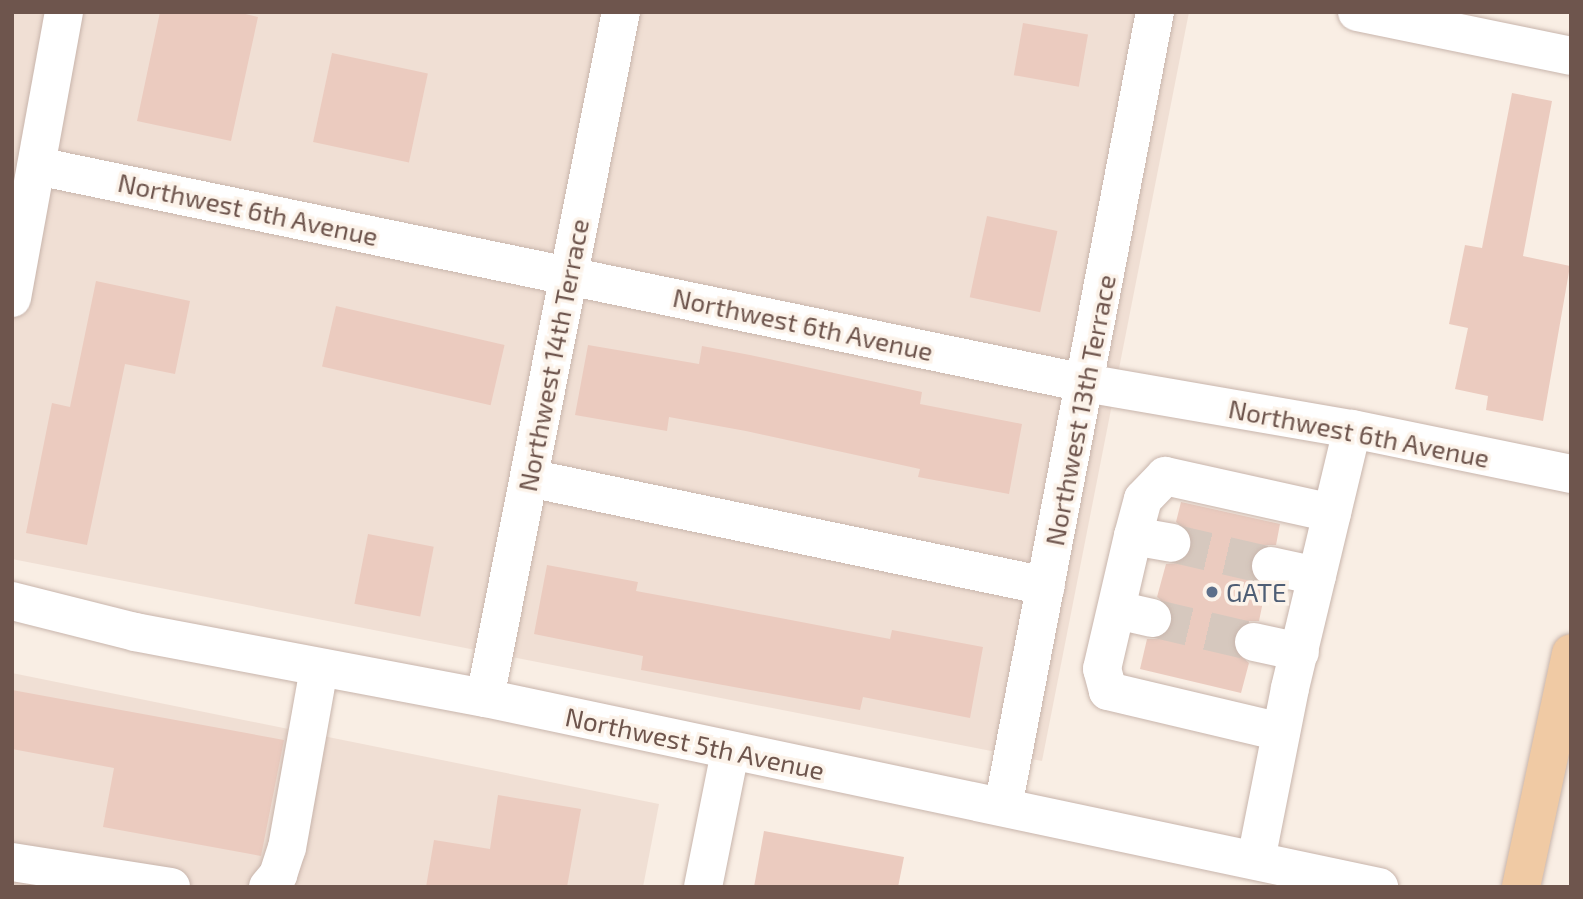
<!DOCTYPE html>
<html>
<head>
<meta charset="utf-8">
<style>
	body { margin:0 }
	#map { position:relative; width:1583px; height:899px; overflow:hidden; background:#f9eee4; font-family:"Exo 2",sans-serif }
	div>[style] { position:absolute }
	.residential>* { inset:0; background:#f0dfd4 }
	.building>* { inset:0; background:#ebcbbf; transform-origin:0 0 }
	.minor-tunnel>* { height:38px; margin-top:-19px; transform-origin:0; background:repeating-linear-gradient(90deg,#d6c8be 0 38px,transparent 0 57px) }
	.roads { filter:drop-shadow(0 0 2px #c8b5ac) drop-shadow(0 0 2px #c8b5ac) }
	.minor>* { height:38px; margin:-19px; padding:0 19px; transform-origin:19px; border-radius:19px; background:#fff }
	.major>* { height:38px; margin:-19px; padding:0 19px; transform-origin:19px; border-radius:19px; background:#f0caa4 }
	.dots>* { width:19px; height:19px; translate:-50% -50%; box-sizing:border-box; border:4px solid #fcf3ea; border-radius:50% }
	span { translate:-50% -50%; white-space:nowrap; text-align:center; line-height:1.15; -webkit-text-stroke:7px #fcf3ea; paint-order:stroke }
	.street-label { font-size:26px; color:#6e554d }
	.service-label { font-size:26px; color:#4e5e75 }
	.left { translate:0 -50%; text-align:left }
	.frame { position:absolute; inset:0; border:14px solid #6e554d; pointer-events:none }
</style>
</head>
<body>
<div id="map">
	<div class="residential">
		<i style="clip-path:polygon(12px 12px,1189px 12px,1042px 761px,12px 559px)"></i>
		<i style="clip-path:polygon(12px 673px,659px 804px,643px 887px,12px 887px)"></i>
	</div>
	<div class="building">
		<i style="clip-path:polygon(160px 12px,237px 12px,258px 17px,231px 141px,137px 121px)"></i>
		<i style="left:1023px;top:23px;width:66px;height:53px;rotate:10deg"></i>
		<i style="left:332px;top:53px;width:98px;height:91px;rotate:12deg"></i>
		<i style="clip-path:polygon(1512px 93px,1552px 101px,1523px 256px,1570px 266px,1543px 421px,1486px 410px,1488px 396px,1455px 389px,1468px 328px,1449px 324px,1465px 245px,1482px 248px)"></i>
		<i style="left:987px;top:216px;width:72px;height:83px;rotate:12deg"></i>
		<i style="clip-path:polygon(96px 281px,190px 301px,175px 374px,125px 364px,87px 545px,26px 533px,52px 403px,70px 407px)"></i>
		<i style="left:336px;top:306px;width:173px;height:62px;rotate:13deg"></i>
		<i style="clip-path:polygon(588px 345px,699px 364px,702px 346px,750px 355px,922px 392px,920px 404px,1022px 424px,1009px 494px,918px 477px,920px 469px,746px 431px,669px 417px,667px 431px,575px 415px)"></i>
		<i style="clip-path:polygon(1181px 502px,1280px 524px,1276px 545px,1264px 545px,1250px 561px,1250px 573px,1266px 587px,1259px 621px,1247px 621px,1233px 637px,1233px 649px,1249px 663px,1241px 693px,1140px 669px,1147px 639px,1159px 639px,1173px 624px,1173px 611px,1157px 597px,1166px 564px,1179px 563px,1192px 548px,1191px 535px,1176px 522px)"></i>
		<i style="left:368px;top:534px;width:67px;height:71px;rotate:11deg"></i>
		<i style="clip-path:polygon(547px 565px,638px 582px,636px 591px,712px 605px,890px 639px,892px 630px,983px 647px,970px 718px,863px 697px,860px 710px,641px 670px,643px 656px,534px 634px)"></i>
		<i style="clip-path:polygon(12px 690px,284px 740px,261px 856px,103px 827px,114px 768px,12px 749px)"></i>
		<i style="clip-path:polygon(498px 795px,581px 809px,567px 887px,426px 887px,434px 840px,490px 849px)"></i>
		<i style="clip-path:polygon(764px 831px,904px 857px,898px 887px,754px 887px)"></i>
	</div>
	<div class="minor-tunnel">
		<i style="left:1171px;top:543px;width:103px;rotate:13deg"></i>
		<i style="left:1152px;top:618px;width:105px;rotate:13.2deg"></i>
	</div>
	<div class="roads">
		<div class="minor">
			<i style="left:1357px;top:12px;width:218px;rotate:11.6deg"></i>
			<i style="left:37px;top:166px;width:1070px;rotate:11.7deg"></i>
			<i style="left:1085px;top:383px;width:271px;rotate:9.8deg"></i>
			<i style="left:1352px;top:429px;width:224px;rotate:11.6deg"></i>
			<i style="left:12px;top:298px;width:291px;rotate:-79.7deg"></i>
			<i style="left:529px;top:478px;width:528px;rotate:11.8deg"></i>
			<i style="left:1133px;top:536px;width:39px;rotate:10deg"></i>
			<i style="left:1271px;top:566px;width:47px;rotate:12.3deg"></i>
			<i style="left:12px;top:601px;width:127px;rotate:14.1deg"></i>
			<i style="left:135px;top:632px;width:356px;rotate:10.7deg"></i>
			<i style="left:485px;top:698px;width:914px;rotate:11.94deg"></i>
			<i style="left:1117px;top:610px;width:36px;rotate:13deg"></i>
			<i style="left:1254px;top:642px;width:47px;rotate:12.3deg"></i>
			<i style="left:485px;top:698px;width:699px;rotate:-78.79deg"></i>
			<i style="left:1281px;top:732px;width:178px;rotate:-166.7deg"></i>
			<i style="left:1108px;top:691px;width:23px;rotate:-105deg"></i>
			<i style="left:1102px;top:669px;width:137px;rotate:-76.9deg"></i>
			<i style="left:1133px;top:536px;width:38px;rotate:-75deg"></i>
			<i style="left:1143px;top:499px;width:32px;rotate:-46deg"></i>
			<i style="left:1165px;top:476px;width:171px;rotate:12.5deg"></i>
			<i style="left:1003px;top:807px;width:809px;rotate:-79.18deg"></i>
			<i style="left:1256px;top:860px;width:175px;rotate:-78.8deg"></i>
			<i style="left:1290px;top:688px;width:266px;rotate:-76.5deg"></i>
			<i style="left:12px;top:862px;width:161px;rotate:8.9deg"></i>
			<i style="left:268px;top:887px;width:16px;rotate:-50deg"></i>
			<i style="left:278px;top:875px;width:28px;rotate:-72deg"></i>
			<i style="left:287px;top:848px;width:183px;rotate:-79.9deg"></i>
			<i style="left:703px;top:887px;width:138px;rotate:-78.7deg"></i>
		</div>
		<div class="major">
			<i style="left:1521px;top:887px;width:239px;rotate:-77.9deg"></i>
		</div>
	</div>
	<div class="dots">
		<i style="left:1212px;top:592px;background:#5c6f8a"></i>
	</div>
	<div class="street-label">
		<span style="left:248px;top:209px;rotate:12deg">Northwest 6th Avenue</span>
		<span style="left:803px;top:324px;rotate:12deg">Northwest 6th Avenue</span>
		<span style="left:553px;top:355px;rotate:-79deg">Northwest 14th Terrace</span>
		<span style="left:1080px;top:410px;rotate:-79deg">Northwest 13th Terrace</span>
		<span style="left:1359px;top:433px;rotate:11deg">Northwest 6th Avenue</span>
		<span style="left:695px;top:743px;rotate:12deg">Northwest 5th Avenue</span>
	</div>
	<div class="service-label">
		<span class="left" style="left:1226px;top:592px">GATE</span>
	</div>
	<div class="frame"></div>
</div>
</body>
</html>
